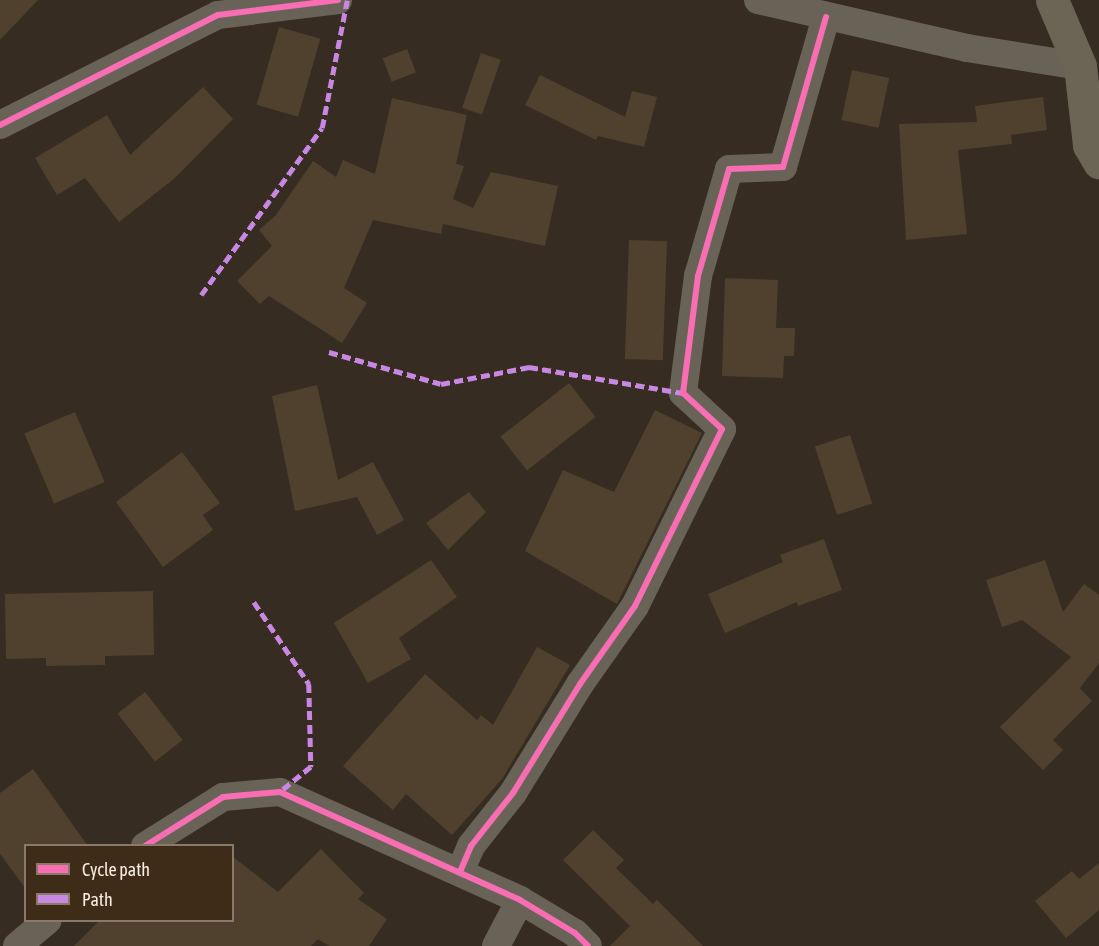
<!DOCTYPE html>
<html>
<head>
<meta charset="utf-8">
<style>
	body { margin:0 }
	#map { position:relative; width:1099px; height:946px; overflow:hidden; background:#362c21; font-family:"Asap Condensed",sans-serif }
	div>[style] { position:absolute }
	.building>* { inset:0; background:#4f412e; transform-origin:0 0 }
	.street>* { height:28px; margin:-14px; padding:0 14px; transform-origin:14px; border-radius:14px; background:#696357 }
	.secondary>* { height:33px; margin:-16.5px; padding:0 16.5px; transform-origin:16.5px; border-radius:16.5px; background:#6c6556 }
	.quiet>* { height:4.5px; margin-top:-2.25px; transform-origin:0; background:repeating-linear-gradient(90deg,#c787e3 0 9px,transparent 0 13.5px) }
	.cycleway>* { height:6px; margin:-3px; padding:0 3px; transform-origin:3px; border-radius:3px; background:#f96db3 }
	span { translate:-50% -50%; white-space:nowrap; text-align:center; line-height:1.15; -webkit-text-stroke:4.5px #3f2c18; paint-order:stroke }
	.legend { position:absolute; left:24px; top:844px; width:210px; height:78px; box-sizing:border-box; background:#3f2c18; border:2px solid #8a7968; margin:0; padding:8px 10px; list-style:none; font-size:18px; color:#faede1 }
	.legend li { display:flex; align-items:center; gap:12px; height:30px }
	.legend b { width:30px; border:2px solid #8a7968 }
</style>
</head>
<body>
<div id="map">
	<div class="building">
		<i style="clip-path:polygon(0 0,38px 0,0 40px)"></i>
		<i style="left:279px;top:27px;width:43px;height:81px;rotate:16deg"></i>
		<i style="left:407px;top:49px;width:25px;height:26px;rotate:69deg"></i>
		<i style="left:481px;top:53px;width:21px;height:58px;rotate:19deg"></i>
		<i style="left:852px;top:70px;width:38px;height:51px;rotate:12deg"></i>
		<i style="clip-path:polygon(540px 75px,625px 117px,632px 91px,657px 97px,644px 147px,598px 136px,596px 140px,525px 105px)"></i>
		<i style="clip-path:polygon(203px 87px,233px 119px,175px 178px,119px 222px,85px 178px,57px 195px,35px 158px,107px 115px,130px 155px)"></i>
		<i style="clip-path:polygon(1043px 97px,1047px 130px,1011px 135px,1012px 144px,958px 150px,967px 234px,906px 240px,899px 124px,977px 122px,975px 106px)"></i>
		<i style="clip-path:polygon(392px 98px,467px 115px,456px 164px,464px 166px,453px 199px,473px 208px,491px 172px,558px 186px,545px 246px,443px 224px,441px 234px,373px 220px,344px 288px,367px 303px,342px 343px,269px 296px,260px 304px,237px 281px,272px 246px,259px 230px,276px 215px,313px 161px,336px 177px,343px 160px,375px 174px)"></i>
		<i style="left:629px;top:240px;width:38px;height:119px;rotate:2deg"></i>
		<i style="clip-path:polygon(725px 278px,778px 280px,776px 328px,795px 328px,794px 356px,784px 356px,783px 378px,722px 376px)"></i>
		<i style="left:569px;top:383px;width:43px;height:87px;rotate:52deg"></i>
		<i style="clip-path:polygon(317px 385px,338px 480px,373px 462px,404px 520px,377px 535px,357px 497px,295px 511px,272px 396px)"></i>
		<i style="clip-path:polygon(655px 410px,702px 433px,617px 604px,525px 551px,563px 470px,614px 492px)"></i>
		<i style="left:75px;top:412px;width:76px;height:55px;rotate:67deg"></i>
		<i style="left:850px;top:435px;width:72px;height:37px;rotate:72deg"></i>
		<i style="clip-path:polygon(182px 452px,220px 503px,203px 515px,213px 530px,163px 567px,116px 502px)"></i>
		<i style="clip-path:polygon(469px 492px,486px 512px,448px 550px,426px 523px)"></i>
		<i style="clip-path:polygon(824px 539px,842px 590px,798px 606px,797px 602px,725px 633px,708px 594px,783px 562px,780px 555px)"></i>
		<i style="clip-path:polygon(431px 560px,457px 597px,399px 638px,411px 659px,368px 683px,334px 623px)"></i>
		<i style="clip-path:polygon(1045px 560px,1063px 612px,1084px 584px,1099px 595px,1099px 663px,1080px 688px,1092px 701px,1053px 740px,1063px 750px,1043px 770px,1000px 727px,1071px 657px,1022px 620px,1002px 627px,986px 580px)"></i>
		<i style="clip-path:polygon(153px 591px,154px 655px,105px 656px,105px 665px,46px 666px,46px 658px,6px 659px,5px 594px)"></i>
		<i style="clip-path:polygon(537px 647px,570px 665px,502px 779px,452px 835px,406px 794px,393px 810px,343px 766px,425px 674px,477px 720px,481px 715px,493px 725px)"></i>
		<i style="left:145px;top:692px;width:61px;height:35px;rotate:52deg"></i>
		<i style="clip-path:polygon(33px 769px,88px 846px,26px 846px,26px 889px,0 854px,0 793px)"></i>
		<i style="clip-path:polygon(593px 830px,624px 860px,616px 868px,653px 904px,657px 900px,703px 946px,610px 946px,630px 926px,563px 860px)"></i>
		<i style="clip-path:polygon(321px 849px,364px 893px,358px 899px,387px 919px,369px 946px,329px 946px,318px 939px,311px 946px,74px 946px,99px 921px,232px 921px,232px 856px,278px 892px)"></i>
		<i style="clip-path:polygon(1099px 863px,1099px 910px,1066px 938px,1035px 901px,1072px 871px,1079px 879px)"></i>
	</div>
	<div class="street">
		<i style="left:758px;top:0;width:214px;rotate:12.9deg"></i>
		<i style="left:967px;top:48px;width:114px;rotate:9.1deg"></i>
		<i style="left:0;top:125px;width:244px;rotate:-26.8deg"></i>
		<i style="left:218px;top:15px;width:121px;rotate:-7.1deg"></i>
		<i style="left:145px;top:846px;width:92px;rotate:-32.1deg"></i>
		<i style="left:223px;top:797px;width:57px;rotate:-5deg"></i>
		<i style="left:280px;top:792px;width:263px;rotate:24.2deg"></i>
		<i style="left:520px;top:900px;width:64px;rotate:31deg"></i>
		<i style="left:575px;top:933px;width:18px;rotate:45deg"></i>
		<i style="left:460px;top:872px;width:28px;rotate:-67deg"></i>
		<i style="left:471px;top:846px;width:68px;rotate:-51.6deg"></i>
		<i style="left:513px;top:793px;width:128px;rotate:-58.4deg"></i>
		<i style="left:580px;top:684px;width:95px;rotate:-54.8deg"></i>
		<i style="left:635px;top:606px;width:197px;rotate:-63.8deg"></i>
		<i style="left:722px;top:429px;width:53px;rotate:-137.3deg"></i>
		<i style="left:683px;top:393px;width:118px;rotate:-82.7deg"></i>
		<i style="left:698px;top:276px;width:111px;rotate:-73.8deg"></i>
		<i style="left:729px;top:169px;width:54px;rotate:-2.1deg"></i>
		<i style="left:783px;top:167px;width:156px;rotate:-74deg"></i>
		<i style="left:17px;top:946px;width:40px;rotate:-40deg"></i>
		<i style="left:496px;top:946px;width:52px;rotate:-62.4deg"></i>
	</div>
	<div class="secondary">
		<i style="left:1052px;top:0;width:72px;rotate:67deg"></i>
		<i style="left:1080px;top:66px;width:80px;rotate:83.5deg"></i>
		<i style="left:1089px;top:145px;width:20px;rotate:60deg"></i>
	</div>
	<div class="quiet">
		<i style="left:201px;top:295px;width:206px;rotate:-54.1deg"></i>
		<i style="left:322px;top:128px;width:130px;rotate:-78.9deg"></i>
		<i style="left:329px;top:352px;width:116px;rotate:15.9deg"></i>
		<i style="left:441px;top:384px;width:90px;rotate:-10.9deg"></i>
		<i style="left:529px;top:367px;width:156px;rotate:9.6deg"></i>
		<i style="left:254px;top:602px;width:99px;rotate:56.1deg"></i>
		<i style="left:309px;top:684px;width:83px;rotate:88.6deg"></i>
		<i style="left:311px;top:767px;width:40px;rotate:141deg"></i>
	</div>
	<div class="cycleway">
		<i style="left:0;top:125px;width:244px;rotate:-26.8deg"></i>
		<i style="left:218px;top:15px;width:121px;rotate:-7.1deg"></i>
		<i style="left:145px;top:846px;width:92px;rotate:-32.1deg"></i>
		<i style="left:223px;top:797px;width:57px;rotate:-5deg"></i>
		<i style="left:280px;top:792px;width:263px;rotate:24.2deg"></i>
		<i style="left:520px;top:900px;width:64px;rotate:31deg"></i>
		<i style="left:575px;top:933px;width:18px;rotate:45deg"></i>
		<i style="left:460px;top:872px;width:28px;rotate:-67deg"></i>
		<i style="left:471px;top:846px;width:68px;rotate:-51.6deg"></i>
		<i style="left:513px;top:793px;width:128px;rotate:-58.4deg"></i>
		<i style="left:580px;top:684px;width:95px;rotate:-54.8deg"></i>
		<i style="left:635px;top:606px;width:197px;rotate:-63.8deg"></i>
		<i style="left:722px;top:429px;width:53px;rotate:-137.3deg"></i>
		<i style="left:683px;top:393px;width:118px;rotate:-82.7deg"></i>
		<i style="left:698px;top:276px;width:111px;rotate:-73.8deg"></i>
		<i style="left:729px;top:169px;width:54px;rotate:-2.1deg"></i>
		<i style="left:783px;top:167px;width:156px;rotate:-74deg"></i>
	</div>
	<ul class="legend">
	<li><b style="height:8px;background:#f96db3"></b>Cycle path</li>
	<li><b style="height:8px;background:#c787e3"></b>Path</li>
	</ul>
</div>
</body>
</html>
